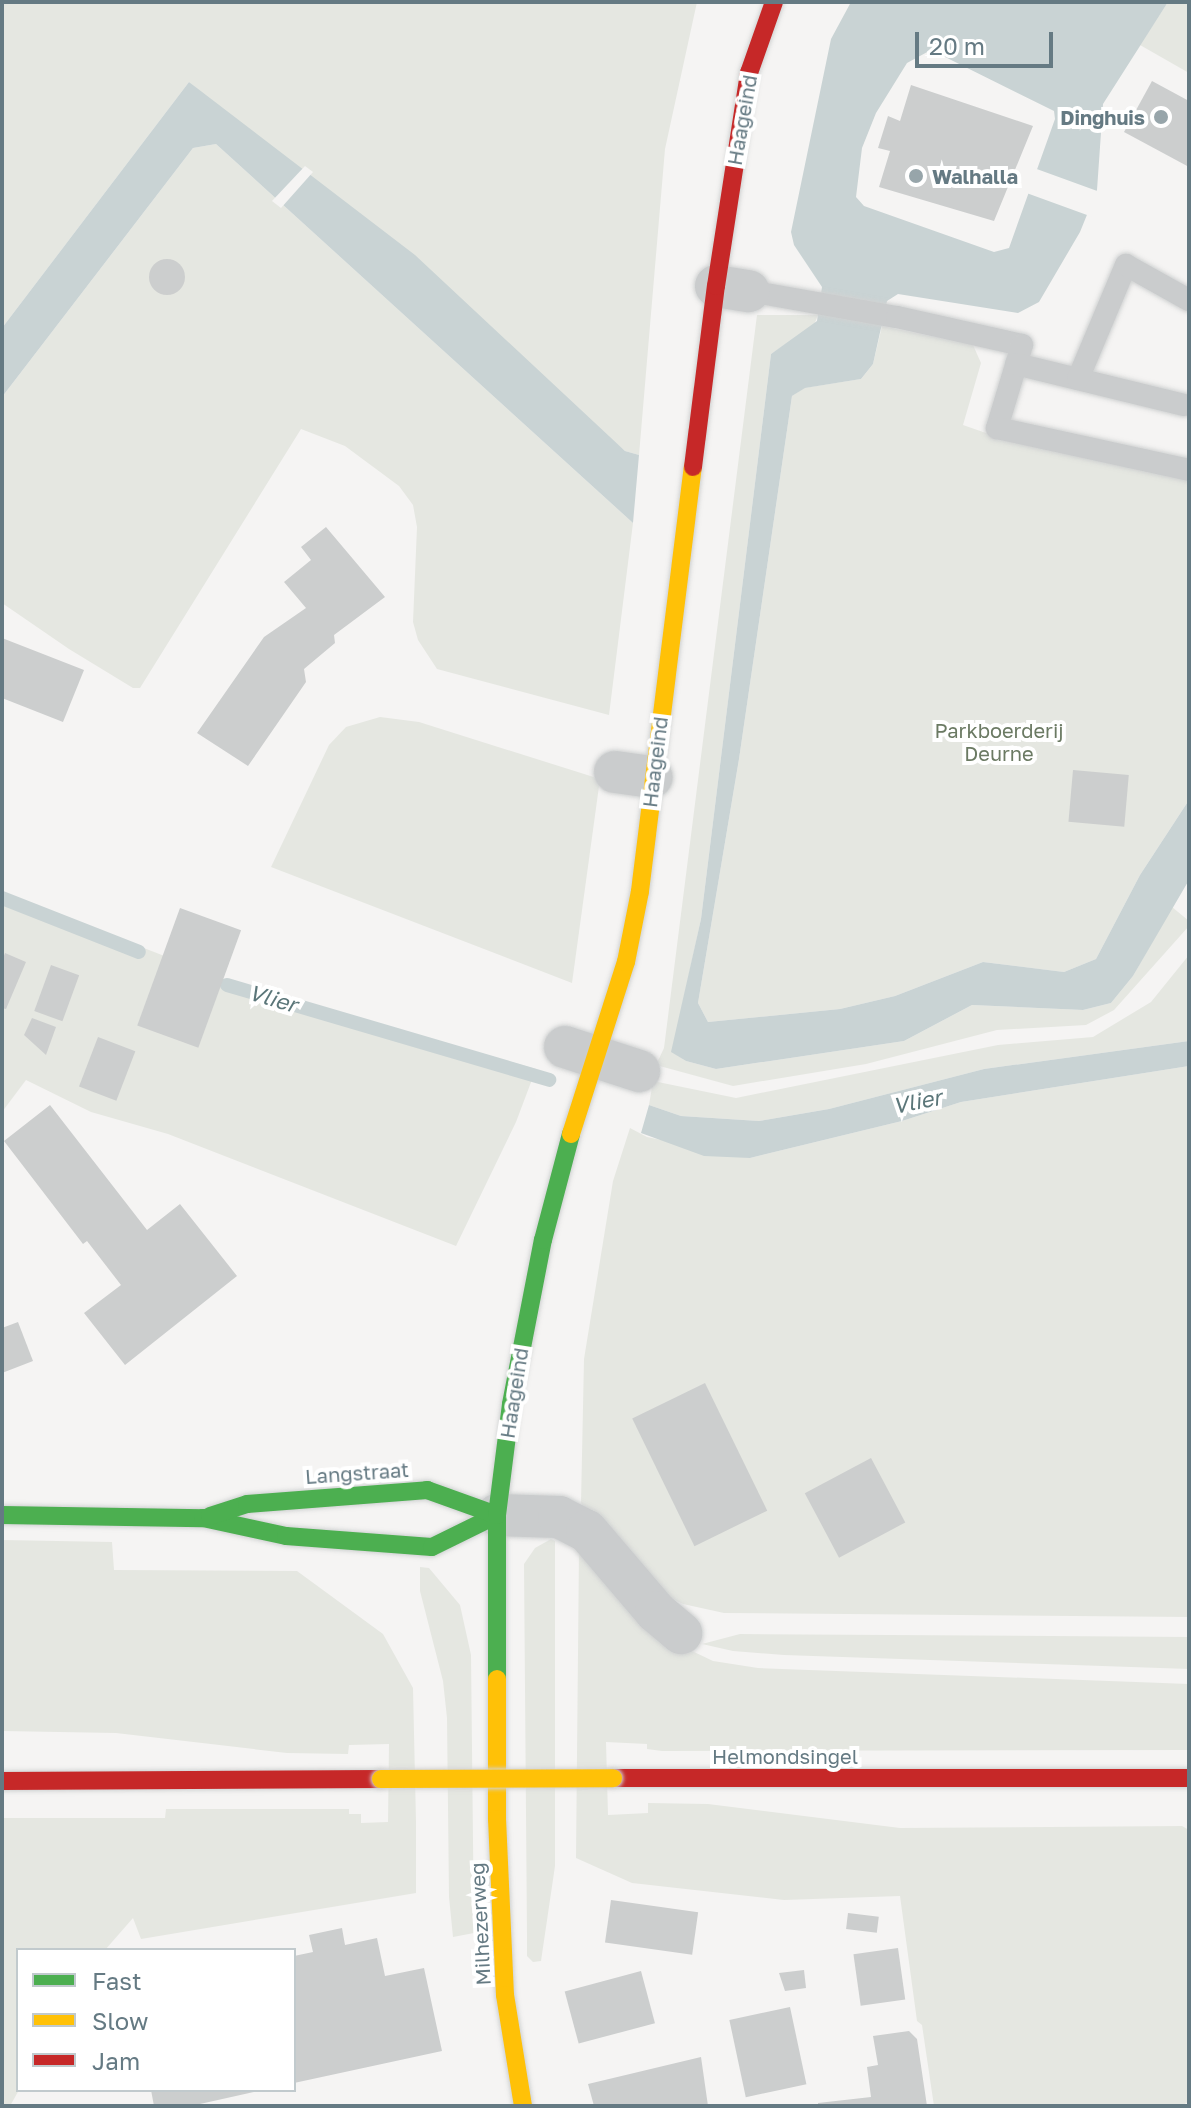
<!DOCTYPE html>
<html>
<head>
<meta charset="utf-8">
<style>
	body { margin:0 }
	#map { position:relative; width:1191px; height:2108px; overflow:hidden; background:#f5f4f3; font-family:"Golos Text",sans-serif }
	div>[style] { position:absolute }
	.green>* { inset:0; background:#e5e7e1 }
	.water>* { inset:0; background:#c9d3d4 }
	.pier>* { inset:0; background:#f5f4f3; transform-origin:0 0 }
	.stream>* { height:14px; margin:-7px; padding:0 7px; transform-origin:7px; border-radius:7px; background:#c9d3d4 }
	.building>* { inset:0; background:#cccece; transform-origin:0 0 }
	.round { border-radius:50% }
	.roads { filter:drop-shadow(0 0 2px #d0d2d2) drop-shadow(0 0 2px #d0d2d2) }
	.lane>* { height:22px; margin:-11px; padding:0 11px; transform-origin:11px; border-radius:11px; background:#cacccd }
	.street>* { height:42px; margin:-21px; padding:0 21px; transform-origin:21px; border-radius:21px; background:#cacccd }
	.fast>* { height:18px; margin:-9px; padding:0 9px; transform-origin:9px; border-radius:9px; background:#4caf50 }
	.slow>* { height:18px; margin:-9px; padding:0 9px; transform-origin:9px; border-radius:9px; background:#ffc107 }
	.jam>* { height:18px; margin:-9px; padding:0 9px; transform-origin:9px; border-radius:9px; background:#c62828 }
	.bridges { filter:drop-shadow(0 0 2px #d2d2d2) drop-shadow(0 0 2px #d2d2d2) }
	.slow-bridge>* { height:18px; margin:-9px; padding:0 9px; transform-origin:9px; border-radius:9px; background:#ffc107 }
	.dots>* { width:22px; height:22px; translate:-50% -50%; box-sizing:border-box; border:4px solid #fff; border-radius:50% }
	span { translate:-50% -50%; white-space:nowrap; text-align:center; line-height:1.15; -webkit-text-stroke:8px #fff; paint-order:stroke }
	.poi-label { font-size:20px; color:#657a83; font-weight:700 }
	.right { translate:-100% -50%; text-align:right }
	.left { translate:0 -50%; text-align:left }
	.street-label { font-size:20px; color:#657a83 }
	.park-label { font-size:20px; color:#6b7a63 }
	.water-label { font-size:22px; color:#5b7679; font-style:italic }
	.frame { position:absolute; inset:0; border:4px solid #657a83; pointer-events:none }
	.legend { position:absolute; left:16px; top:1948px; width:280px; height:144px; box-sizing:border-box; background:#fff; border:2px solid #c1cacd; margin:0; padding:10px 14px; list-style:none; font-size:24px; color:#657a83 }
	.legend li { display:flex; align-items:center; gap:16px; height:40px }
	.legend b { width:40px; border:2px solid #c1cacd }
	.scale { position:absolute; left:915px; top:32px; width:138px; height:36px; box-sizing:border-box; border:4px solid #657a83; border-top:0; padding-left:10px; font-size:24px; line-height:28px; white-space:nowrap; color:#657a83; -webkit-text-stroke:6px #fff; paint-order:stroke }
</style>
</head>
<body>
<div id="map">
	<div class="green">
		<i style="clip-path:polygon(2px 2px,697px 2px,665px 149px,639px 455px,625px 451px,189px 82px,2px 328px)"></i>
		<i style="clip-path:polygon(1168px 2px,1189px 2px,1189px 73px,1140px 45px)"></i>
		<i style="clip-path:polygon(216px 144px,633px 523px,609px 715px,437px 669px,418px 640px,413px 622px,417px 527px,413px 505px,399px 486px,345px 446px,301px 429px,140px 688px,133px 688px,69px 649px,2px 603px,2px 397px,193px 148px)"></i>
		<i style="clip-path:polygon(757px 315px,818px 315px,814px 325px,771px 354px,701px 919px,672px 1052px,686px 1061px,716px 1069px,904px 1041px,972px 1005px,1083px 1010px,1111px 1003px,1133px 976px,1172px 907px,1189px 921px,1189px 926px,1114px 1010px,1086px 1025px,997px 1030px,866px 1064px,733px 1086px,656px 1065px,664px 1048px)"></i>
		<i style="clip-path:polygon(882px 326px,973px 345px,981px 363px,963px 425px,1006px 440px,1189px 480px,1189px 800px,1140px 875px,1096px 959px,1064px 972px,983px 962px,895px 996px,840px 1009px,708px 1022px,698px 1003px,739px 759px,792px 396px,804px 388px,861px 379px,873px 364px)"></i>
		<i style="clip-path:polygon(380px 717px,419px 722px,600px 779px,572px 983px,271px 867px,329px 745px,346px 727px)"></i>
		<i style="clip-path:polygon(2px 893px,234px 983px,536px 1069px,516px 1122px,456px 1246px,168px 1134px,91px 1112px,26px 1080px,2px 1112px)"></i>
		<i style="clip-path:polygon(1189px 955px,1189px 1041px,984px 1069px,829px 1109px,759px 1121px,681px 1116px,649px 1105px,653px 1081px,736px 1098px,998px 1045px,1093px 1037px,1151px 1002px)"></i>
		<i style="clip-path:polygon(1189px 1066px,1189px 1617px,724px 1613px,683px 1604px,655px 1590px,581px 1503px,584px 1359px,613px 1181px,630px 1128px,647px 1137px,750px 1158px,902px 1121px,961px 1102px)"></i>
		<i style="clip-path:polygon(551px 1539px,555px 1541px,555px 1866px,541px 1961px,533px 1962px,527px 1956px,527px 1937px,524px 1564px,535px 1548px)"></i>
		<i style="clip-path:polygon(2px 1540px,112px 1542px,114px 1570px,297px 1571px,383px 1634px,413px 1688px,416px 1822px,416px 1893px,141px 1939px,133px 1918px,105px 1950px,18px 1950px,19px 2090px,10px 2106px,2px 2106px,2px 1818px,165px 1818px,166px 1809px,349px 1809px,349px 1814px,361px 1814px,361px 1823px,388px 1822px,389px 1744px,349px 1745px,348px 1754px,287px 1753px,116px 1733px,2px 1731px)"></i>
		<i style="clip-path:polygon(579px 1549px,669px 1640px,713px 1661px,758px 1668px,1189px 1684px,1189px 1750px,662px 1751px,647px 1749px,647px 1744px,606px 1742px,608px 1815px,648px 1813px,648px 1803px,708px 1804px,900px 1828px,1182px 1826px,1189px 1830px,1189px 2101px,1182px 2106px,934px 2106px,922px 2025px,917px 2021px,900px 1896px,784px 1900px,632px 1883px,576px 1858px)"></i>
		<i style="clip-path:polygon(420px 1567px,429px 1568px,460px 1605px,471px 1655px,474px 1933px,453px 1937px,449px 1897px,447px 1718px,443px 1681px,420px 1591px)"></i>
		<i style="clip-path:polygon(740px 1634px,1189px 1637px,1189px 1669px,784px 1655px,733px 1651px,702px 1644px)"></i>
	</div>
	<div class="water">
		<i style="clip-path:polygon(evenodd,851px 2px,1168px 2px,1103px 104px,1097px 190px,1080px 232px,1039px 302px,1018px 313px,898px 294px,887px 301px,873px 364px,861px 379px,805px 388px,792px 396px,739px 759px,698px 1003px,708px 1022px,840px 1009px,895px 996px,983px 962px,1064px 972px,1096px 959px,1140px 875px,1189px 800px,1189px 880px,1133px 976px,1111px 1003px,1083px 1010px,972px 1005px,904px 1041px,716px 1069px,686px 1061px,671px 1052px,701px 919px,771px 354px,817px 321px,822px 287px,794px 245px,791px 232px,831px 39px,851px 2px,931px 50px,1054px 111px,1055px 119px,1009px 248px,994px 252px,864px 206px,856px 197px,862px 148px,876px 113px,907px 63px,931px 50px)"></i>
		<i style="clip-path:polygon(189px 82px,415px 255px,625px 451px,639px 455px,633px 523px,216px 144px,193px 148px,2px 397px,2px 328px)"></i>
		<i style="clip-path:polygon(1189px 1041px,1189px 1066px,961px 1102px,902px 1121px,750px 1158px,704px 1156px,641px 1133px,649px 1105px,681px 1116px,759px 1121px,829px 1109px,984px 1069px)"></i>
	</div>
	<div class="pier">
		<i style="clip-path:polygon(305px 166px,313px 172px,281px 208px,272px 201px)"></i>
		<i style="left:1034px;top:168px;width:71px;height:26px;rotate:20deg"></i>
	</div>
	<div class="stream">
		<i style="left:2px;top:898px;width:147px;rotate:21.5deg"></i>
		<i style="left:227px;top:985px;width:336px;rotate:16.4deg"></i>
	</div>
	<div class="building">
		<i style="clip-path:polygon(1152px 81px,1189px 101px,1189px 167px,1124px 132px)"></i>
		<i style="clip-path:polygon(911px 85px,1033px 126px,994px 221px,879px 187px,890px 151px,878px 148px,888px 116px,900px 121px)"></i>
		<i class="round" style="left:149px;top:259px;width:36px;height:36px"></i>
		<i style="clip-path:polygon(326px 527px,385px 597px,334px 635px,335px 643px,304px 669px,306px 682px,248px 766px,197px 733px,264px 637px,306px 608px,284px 582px,311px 560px,301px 547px)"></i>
		<i style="clip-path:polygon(2px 638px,84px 670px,63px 722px,2px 698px)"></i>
		<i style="left:1073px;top:770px;width:56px;height:52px;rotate:5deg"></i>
		<i style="left:180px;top:908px;width:65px;height:125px;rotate:20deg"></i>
		<i style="clip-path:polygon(5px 953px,26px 962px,6px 1009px,2px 1008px,2px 961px)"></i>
		<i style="left:51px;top:965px;width:30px;height:49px;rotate:20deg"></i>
		<i style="clip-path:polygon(32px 1018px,56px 1027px,46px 1055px,24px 1035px)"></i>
		<i style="left:98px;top:1037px;width:40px;height:53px;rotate:21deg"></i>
		<i style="clip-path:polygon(50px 1105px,147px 1230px,180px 1204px,237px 1276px,125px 1365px,84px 1313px,121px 1285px,87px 1241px,83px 1244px,4px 1141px)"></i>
		<i style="clip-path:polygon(18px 1322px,33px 1361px,2px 1373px,2px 1328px)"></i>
		<i style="left:705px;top:1383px;width:142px;height:81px;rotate:64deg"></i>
		<i style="left:871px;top:1458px;width:73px;height:75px;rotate:62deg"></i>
		<i style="left:611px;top:1900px;width:88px;height:43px;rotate:8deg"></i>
		<i style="left:848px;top:1913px;width:31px;height:16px;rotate:7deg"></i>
		<i style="clip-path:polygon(342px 1928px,345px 1945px,377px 1938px,385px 1976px,424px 1968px,442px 2051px,294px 2083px,294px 1956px,313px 1952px,309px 1935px)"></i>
		<i style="left:898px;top:1948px;width:52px;height:45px;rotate:82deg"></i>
		<i style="clip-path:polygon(804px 1970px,806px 1988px,785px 1991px,779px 1973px)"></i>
		<i style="left:641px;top:1971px;width:54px;height:79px;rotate:75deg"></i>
		<i style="left:790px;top:2007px;width:79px;height:62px;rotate:78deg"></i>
		<i style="clip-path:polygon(909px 2031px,917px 2039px,927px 2106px,818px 2106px,818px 2103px,871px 2097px,867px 2067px,878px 2065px,873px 2036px)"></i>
		<i style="clip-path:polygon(701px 2057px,708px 2106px,594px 2106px,588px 2084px)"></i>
		<i style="clip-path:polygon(151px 2090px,258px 2090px,258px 2091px,191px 2106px,154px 2106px)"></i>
	</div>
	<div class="roads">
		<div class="lane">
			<i style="left:749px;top:291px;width:150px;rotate:10deg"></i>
			<i style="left:897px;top:317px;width:128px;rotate:12.6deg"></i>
			<i style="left:1022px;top:345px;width:87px;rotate:106.8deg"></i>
			<i style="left:997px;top:428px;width:197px;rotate:12.3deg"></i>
			<i style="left:1016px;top:364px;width:173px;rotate:13.7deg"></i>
			<i style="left:1078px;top:379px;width:124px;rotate:-67.2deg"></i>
			<i style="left:1126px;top:265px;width:72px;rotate:29.1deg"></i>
		</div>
		<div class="street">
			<i style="left:716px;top:286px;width:33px;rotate:9deg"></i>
			<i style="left:615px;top:772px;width:37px;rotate:8deg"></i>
			<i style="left:565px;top:1047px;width:78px;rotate:18deg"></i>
			<i style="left:497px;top:1515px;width:62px;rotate:1.8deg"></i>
			<i style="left:559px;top:1517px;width:31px;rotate:27deg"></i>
			<i style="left:587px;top:1531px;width:106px;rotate:49.6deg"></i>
			<i style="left:656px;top:1612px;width:33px;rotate:40deg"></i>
		</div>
		<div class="fast">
			<i style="left:2px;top:1515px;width:201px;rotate:0.9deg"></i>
			<i style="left:203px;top:1518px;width:85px;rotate:12.2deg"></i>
			<i style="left:286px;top:1536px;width:146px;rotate:4.3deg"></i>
			<i style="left:432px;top:1547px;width:72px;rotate:-26.2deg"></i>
			<i style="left:210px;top:1516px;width:39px;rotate:-18deg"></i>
			<i style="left:247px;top:1504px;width:181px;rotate:-4.4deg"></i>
			<i style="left:427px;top:1490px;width:74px;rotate:19.7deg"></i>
			<i style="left:497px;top:1679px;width:164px;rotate:-90deg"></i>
			<i style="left:497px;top:1515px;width:112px;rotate:-82.8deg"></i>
			<i style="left:511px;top:1404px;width:167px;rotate:-79deg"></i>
			<i style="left:543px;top:1240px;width:110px;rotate:-75.2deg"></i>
		</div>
		<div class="slow">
			<i style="left:571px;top:1134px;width:181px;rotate:-72.3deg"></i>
			<i style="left:626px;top:962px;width:72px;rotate:-78.8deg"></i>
			<i style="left:640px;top:891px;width:427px;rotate:-82.9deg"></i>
			<i style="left:497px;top:1679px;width:140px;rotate:90deg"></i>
			<i style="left:497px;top:1819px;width:176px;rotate:87.4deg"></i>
			<i style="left:505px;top:1995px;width:112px;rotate:80.8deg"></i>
		</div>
		<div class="jam">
			<i style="left:693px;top:467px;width:182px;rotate:-82.8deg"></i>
			<i style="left:716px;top:286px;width:216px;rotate:-81.2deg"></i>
			<i style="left:749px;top:73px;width:75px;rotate:-70.6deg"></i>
			<i style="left:613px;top:1778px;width:576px"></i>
			<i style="left:2px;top:1781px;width:379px;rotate:-0.3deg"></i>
		</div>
	</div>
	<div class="bridges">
		<div class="slow-bridge">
			<i style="left:381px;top:1779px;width:232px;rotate:-0.2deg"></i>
		</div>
	</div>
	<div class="dots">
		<i style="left:1161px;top:117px;background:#97a5aa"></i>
		<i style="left:916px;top:176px;background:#97a5aa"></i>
	</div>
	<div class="poi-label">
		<span class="right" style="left:1145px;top:117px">Dinghuis</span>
		<span class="left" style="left:932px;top:176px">Walhalla</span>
	</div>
	<div class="street-label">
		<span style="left:742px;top:120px;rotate:-80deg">Haageind</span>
		<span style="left:655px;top:762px;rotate:-83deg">Haageind</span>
		<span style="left:514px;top:1393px;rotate:-81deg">Haageind</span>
		<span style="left:357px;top:1473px;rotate:-4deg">Langstraat</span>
		<span style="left:785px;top:1756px">Helmondsingel</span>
		<span style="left:480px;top:1924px;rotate:-93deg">Milhezerweg</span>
	</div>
	<div class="park-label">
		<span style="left:999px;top:742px">Parkboerderij<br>Deurne</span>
	</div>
	<div class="water-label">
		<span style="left:273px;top:998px;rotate:16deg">Vlier</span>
		<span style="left:917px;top:1101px;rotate:-11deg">Vlier</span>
	</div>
	<div class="frame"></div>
	<ul class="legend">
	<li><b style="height:10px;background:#4caf50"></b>Fast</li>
	<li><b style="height:10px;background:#ffc107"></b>Slow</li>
	<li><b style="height:10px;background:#c62828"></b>Jam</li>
	</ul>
	<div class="scale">20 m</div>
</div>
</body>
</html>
